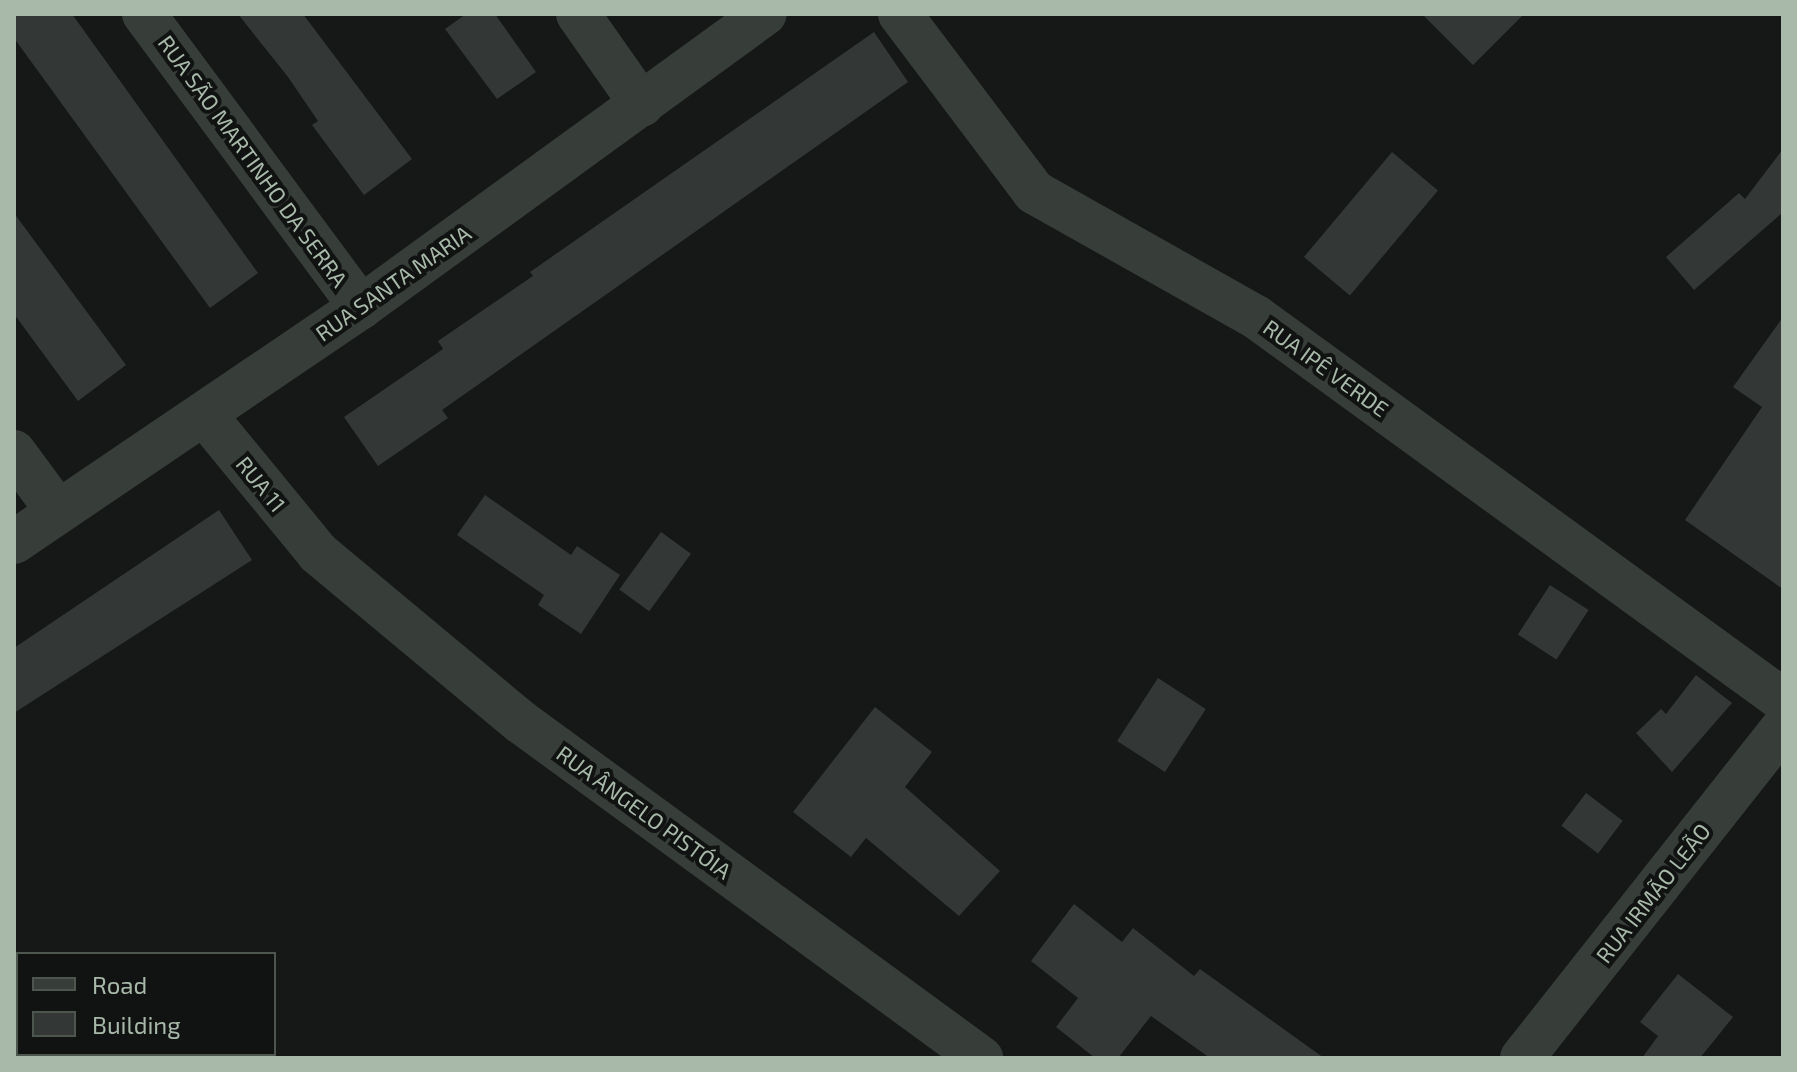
<!DOCTYPE html>
<html>
<head>
<meta charset="utf-8">
<style>
	body { margin:0 }
	#map { position:relative; width:1797px; height:1072px; overflow:hidden; background:#161817; font-family:"Exo 2",sans-serif }
	div>[style] { position:absolute }
	.building>* { inset:0; background:#333735; transform-origin:0 0 }
	.minor>* { height:44px; margin:-22px; padding:0 22px; transform-origin:22px; border-radius:22px; background:#373e39 }
	span { translate:-50% -50%; white-space:nowrap; text-align:center; line-height:1.15; -webkit-text-stroke:8px #111312; paint-order:stroke }
	.street-label { font-size:22px; color:#a8b9aa }
	.frame { position:absolute; inset:0; border:16px solid #a8b9aa; pointer-events:none }
	.legend { position:absolute; left:16px; top:952px; width:260px; height:104px; box-sizing:border-box; background:#111312; border:2px solid #4d554f; margin:0; padding:10px 14px; list-style:none; font-size:24px; color:#a8b9aa }
	.legend li { display:flex; align-items:center; gap:16px; height:40px }
	.legend b { width:40px; border:2px solid #4d554f }
</style>
</head>
<body>
<div id="map">
	<div class="building">
		<i style="clip-path:polygon(14px 14px,72px 14px,258px 273px,210px 308px,14px 38px)"></i>
		<i style="clip-path:polygon(238px 14px,303px 14px,412px 159px,364px 195px,312px 125px,318px 121px,288px 77px)"></i>
		<i style="clip-path:polygon(466px 14px,495px 14px,536px 72px,497px 99px,445px 29px)"></i>
		<i style="clip-path:polygon(1422px 14px,1524px 14px,1473px 65px)"></i>
		<i style="clip-path:polygon(874px 32px,908px 82px,442px 410px,448px 418px,378px 466px,344px 417px,443px 349px,438px 341px,533px 276px,530px 272px)"></i>
		<i style="clip-path:polygon(1783px 149px,1783px 212px,1694px 290px,1666px 257px,1739px 193px,1745px 199px)"></i>
		<i style="left:1392px;top:152px;width:60px;height:137px;rotate:40deg"></i>
		<i style="clip-path:polygon(14px 213px,126px 365px,78px 401px,14px 314px)"></i>
		<i style="clip-path:polygon(1783px 317px,1783px 589px,1685px 520px,1762px 407px,1733px 387px)"></i>
		<i style="clip-path:polygon(485px 495px,571px 555px,577px 546px,620px 575px,581px 634px,538px 605px,544px 595px,457px 535px)"></i>
		<i style="clip-path:polygon(219px 510px,252px 560px,14px 713px,14px 648px)"></i>
		<i style="left:661px;top:532px;width:37px;height:71px;rotate:36deg"></i>
		<i style="left:1550px;top:585px;width:46px;height:59px;rotate:33deg"></i>
		<i style="clip-path:polygon(1696px 675px,1732px 703px,1672px 772px,1636px 733px,1661px 709px,1666px 714px)"></i>
		<i style="left:1158px;top:678px;width:57px;height:75px;rotate:33deg"></i>
		<i style="clip-path:polygon(875px 707px,932px 752px,905px 787px,1000px 871px,959px 916px,866px 838px,851px 857px,793px 812px)"></i>
		<i style="left:1586px;top:793px;width:46px;height:41px;rotate:37deg"></i>
		<i style="clip-path:polygon(1074px 904px,1122px 942px,1133px 928px,1194px 976px,1200px 969px,1324px 1058px,1210px 1058px,1151px 1016px,1118px 1058px,1095px 1058px,1056px 1027px,1078px 998px,1031px 961px)"></i>
		<i style="clip-path:polygon(1678px 974px,1733px 1017px,1700px 1058px,1642px 1058px,1658px 1036px,1640px 1022px)"></i>
	</div>
	<div class="minor">
		<i style="left:144px;top:14px;width:365px;rotate:53.5deg"></i>
		<i style="left:578px;top:14px;width:111px;rotate:54.9deg"></i>
		<i style="left:900px;top:14px;width:223px;rotate:53deg"></i>
		<i style="left:1034px;top:192px;width:255px;rotate:29.4deg"></i>
		<i style="left:1256px;top:317px;width:651px;rotate:36.01deg"></i>
		<i style="left:204px;top:414px;width:180px;rotate:50.6deg"></i>
		<i style="left:318px;top:553px;width:264px;rotate:39.8deg"></i>
		<i style="left:521px;top:722px;width:570px;rotate:36.15deg"></i>
		<i style="left:14px;top:452px;width:74px;rotate:53.7deg"></i>
		<i style="left:14px;top:542px;width:419px;rotate:-34.1deg"></i>
		<i style="left:361px;top:307px;width:499px;rotate:-36deg"></i>
		<i style="left:1522px;top:1058px;width:422px;rotate:-51.7deg"></i>
	</div>
	<div class="street-label">
		<span style="left:253px;top:161px;rotate:54deg">RUA SÃO MARTINHO DA SERRA</span>
		<span style="left:393px;top:283px;rotate:-35deg">RUA SANTA MARIA</span>
		<span style="left:1326px;top:368px;rotate:36deg">RUA IPÊ VERDE</span>
		<span style="left:261px;top:484px;rotate:51deg">RUA 11</span>
		<span style="left:644px;top:812px;rotate:36deg">RUA ÂNGELO PISTÓIA</span>
		<span style="left:1653px;top:893px;rotate:-52deg">RUA IRMÃO LEÃO</span>
	</div>
	<div class="frame"></div>
	<ul class="legend">
	<li><b style="height:10px;background:#373e39"></b>Road</li>
	<li><b style="height:22px;background:#333735"></b>Building</li>
	</ul>
</div>
</body>
</html>
